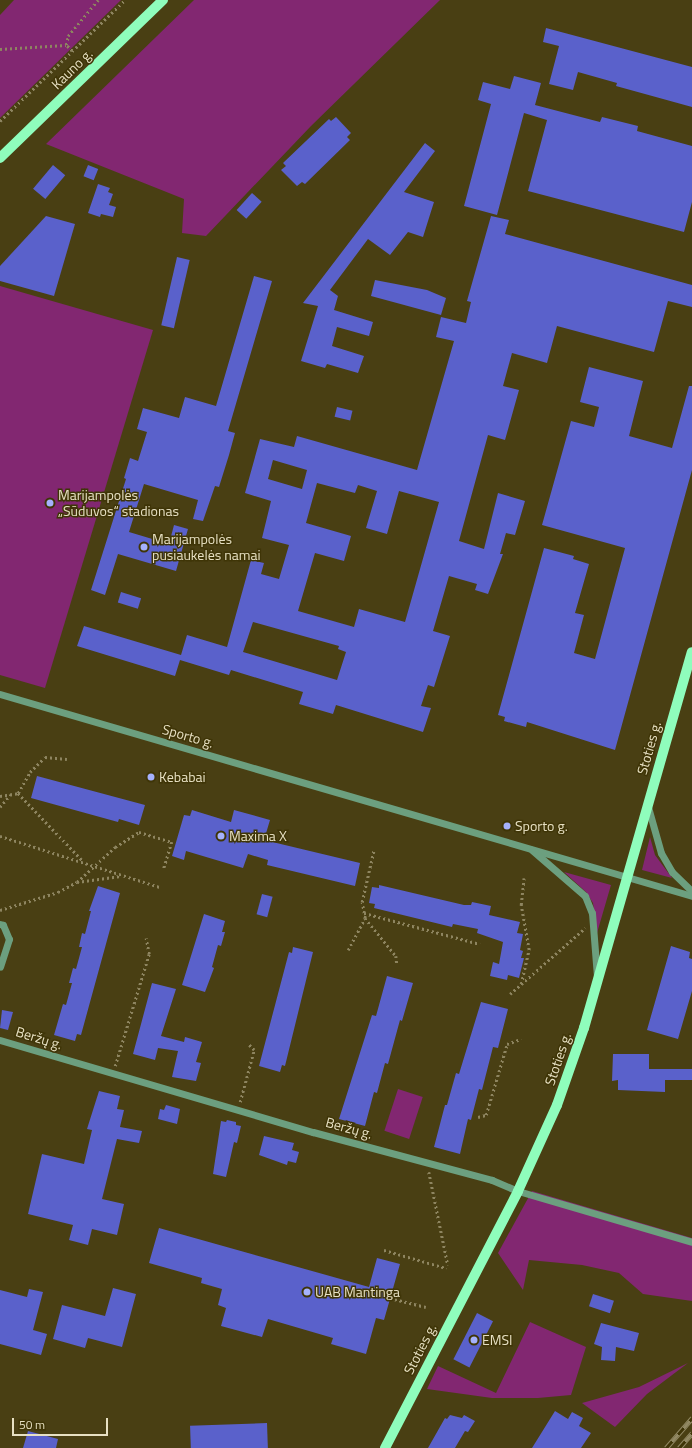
<!DOCTYPE html>
<html>
<head>
<meta charset="utf-8">
<style>
	body { margin:0 }
	#map { position:relative; width:692px; height:1448px; overflow:hidden; background:#493f13; font-family:"Titillium Web",sans-serif }
	div>[style] { position:absolute }
	.green>* { inset:0; background:#822771; transform-origin:0 0 }
	.building>* { inset:0; background:#5a61cb; transform-origin:0 0 }
	.path>* { height:2.5px; margin-top:-1.25px; transform-origin:0; background:repeating-linear-gradient(90deg,#8e8560 0 2px,transparent 0 5px) }
	.minor>* { height:7px; margin:-3.5px; padding:0 3.5px; transform-origin:3.5px; border-radius:3.5px; background:#6c9f7f }
	.major>* { height:10px; margin:-5px; padding:0 5px; transform-origin:5px; border-radius:5px; background:#8ffdbc }
	.rail>* { height:4.5px; margin-top:-2.25px; transform-origin:0; background:repeating-linear-gradient(90deg,#3f3507 0 9px,#928964 0 18px); box-sizing:border-box; border-block:1px solid #928964 }
	.dots>* { width:11px; height:11px; translate:-50% -50%; box-sizing:border-box; border:2px solid #3f3507; border-radius:50% }
	span { translate:-50% -50%; white-space:nowrap; text-align:center; line-height:1.15; -webkit-text-stroke:3px #3f3507; paint-order:stroke }
	.street-label { font-size:14px; color:#e7e0c3 }
	.poi-label { font-size:14px; color:#e7e0c3 }
	.left { translate:0 -50%; text-align:left }
	.scale { position:absolute; left:12px; top:1418px; width:96px; height:18px; box-sizing:border-box; border:2px solid #e7e0c3; border-top:0; padding-left:5px; font-size:12px; line-height:14px; white-space:nowrap; color:#e7e0c3; -webkit-text-stroke:3px #3f3507; paint-order:stroke }
</style>
</head>
<body>
<div id="map">
	<div class="green">
		<i style="clip-path:polygon(14px 0,121px 0,0 118px,0 15px)"></i>
		<i style="clip-path:polygon(194px 0,440px 0,311px 126px,206px 236px,182px 233px,184px 199px,46px 144px)"></i>
		<i style="clip-path:polygon(0 286px,153px 330px,45px 688px,0 675px)"></i>
		<i style="clip-path:polygon(650px 837px,655px 855px,672px 878px,642px 870px)"></i>
		<i style="clip-path:polygon(564px 872px,611px 885px,597px 933px,593px 903px,586px 892px)"></i>
		<i style="left:398px;top:1089px;width:26px;height:44px;rotate:18deg"></i>
		<i style="clip-path:polygon(532px 1191px,692px 1238px,692px 1301px,643px 1294px,619px 1273px,582px 1265px,529px 1260px,523px 1290px,498px 1253px)"></i>
		<i style="clip-path:polygon(530px 1322px,586px 1347px,571px 1395px,538px 1398px,492px 1398px,427px 1389px,438px 1366px,496px 1393px)"></i>
		<i style="clip-path:polygon(688px 1363px,647px 1394px,615px 1427px,582px 1403px,639px 1387px)"></i>
	</div>
	<div class="building">
		<i style="clip-path:polygon(546px 28px,692px 67px,692px 107px,616px 86px,617px 83px,578px 72px,573px 90px,549px 84px,559px 46px,543px 42px)"></i>
		<i style="clip-path:polygon(514px 76px,541px 83px,535px 105px,600px 122px,602px 117px,638px 126px,637px 131px,692px 146px,692px 202px,684px 232px,528px 191px,547px 120px,524px 113px,497px 215px,464px 206px,491px 104px,478px 100px,483px 82px,510px 89px)"></i>
		<i style="clip-path:polygon(336px 117px,351px 133px,347px 137px,350px 140px,305px 184px,302px 182px,297px 186px,281px 170px,286px 166px,283px 163px,329px 119px,331px 121px)"></i>
		<i style="clip-path:polygon(425px 143px,435px 151px,404px 192px,434px 202px,423px 237px,408px 232px,390px 255px,368px 239px,330px 290px,338px 296px,334px 310px,373px 322px,369px 336px,337px 327px,332px 346px,364px 356px,358px 373px,327px 364px,325px 368px,301px 361px,318px 306px,303px 303px)"></i>
		<i style="left:53px;top:165px;width:16px;height:31px;rotate:40deg"></i>
		<i style="left:88px;top:165px;width:11px;height:12px;rotate:22deg"></i>
		<i style="clip-path:polygon(98px 184px,110px 188px,108px 192px,113px 194px,109px 205px,116px 207px,113px 217px,101px 214px,100px 217px,88px 213px)"></i>
		<i style="left:252px;top:193px;width:13px;height:23px;rotate:42deg"></i>
		<i style="clip-path:polygon(46px 216px,75px 224px,54px 296px,0 281px,0 266px)"></i>
		<i style="clip-path:polygon(evenodd,491px 216px,509px 220px,505px 234px,692px 285px,692px 307px,668px 301px,654px 352px,557px 326px,547px 363px,512px 353px,503px 386px,519px 390px,505px 440px,488px 435px,459px 541px,484px 549px,498px 493px,525px 501px,515px 535px,506px 533px,500px 554px,503px 554px,488px 594px,475px 590px,477px 584px,449px 576px,433px 631px,450px 636px,434px 687px,428px 685px,421px 706px,431px 708px,423px 732px,336px 705px,333px 714px,299px 704px,303px 692px,231px 670px,229px 675px,180px 660px,175px 676px,77px 646px,84px 626px,181px 655px,187px 635px,227px 647px,251px 560px,264px 563px,261px 574px,279px 579px,289px 545px,262px 538px,271px 501px,245px 493px,260px 439px,294px 447px,297px 436px,417px 470px,454px 341px,436px 337px,441px 317px,466px 323px,471px 302px,467px 301px,491px 216px,273px 460px,307px 470px,302px 489px,268px 479px,273px 460px,491px 216px,317px 483px,355px 493px,358px 485px,377px 491px,366px 528px,387px 534px,399px 491px,439px 502px,405px 622px,359px 609px,354px 627px,298px 611px,315px 553px,344px 561px,351px 536px,306px 523px,317px 483px,491px 216px,253px 622px,339px 646px,338px 649px,346px 652px,337px 680px,243px 652px,253px 622px)"></i>
		<i style="left:177px;top:257px;width:13px;height:70px;rotate:13deg"></i>
		<i style="clip-path:polygon(254px 276px,272px 281px,228px 431px,235px 433px,229px 455px,219px 487px,215px 486px,203px 521px,193px 519px,198px 500px,144px 484px,129px 532px,169px 544px,174px 525px,188px 529px,176px 571px,118px 554px,105px 595px,91px 590px,126px 479px,124px 478px,130px 458px,138px 461px,147px 432px,137px 429px,143px 408px,179px 418px,185px 397px,216px 406px)"></i>
		<i style="clip-path:polygon(375px 280px,427px 290px,446px 298px,441px 315px,371px 296px)"></i>
		<i style="clip-path:polygon(589px 367px,643px 381px,629px 436px,672px 448px,689px 386px,692px 386px,692px 470px,615px 750px,527px 722px,526px 727px,504px 721px,505px 717px,498px 715px,544px 548px,574px 556px,573px 559px,589px 564px,575px 613px,584px 615px,574px 653px,595px 659px,625px 548px,542px 525px,571px 421px,594px 427px,599px 407px,580px 402px)"></i>
		<i style="left:337px;top:407px;width:16px;height:10px;rotate:14deg"></i>
		<i style="left:121px;top:592px;width:21px;height:11px;rotate:17deg"></i>
		<i style="clip-path:polygon(37px 776px,145px 805px,139px 825px,119px 819px,118px 822px,31px 798px)"></i>
		<i style="clip-path:polygon(192px 810px,231px 822px,234px 810px,270px 820px,264px 840px,360px 863px,355px 886px,267px 865px,268px 860px,248px 854px,243px 868px,186px 851px,184px 860px,172px 856px,184px 815px,190px 816px)"></i>
		<i style="clip-path:polygon(379px 885px,464px 905px,471px 905px,472px 902px,491px 906px,489px 915px,520px 922px,517px 933px,523px 934px,520px 950px,523px 951px,521px 958px,524px 958px,519px 978px,508px 975px,507px 980px,490px 976px,493px 962px,499px 964px,503px 942px,477px 933px,478px 929px,453px 924px,452px 927px,374px 908px,375px 904px,369px 903px,372px 887px,379px 888px)"></i>
		<i style="clip-path:polygon(98px 886px,120px 893px,81px 1035px,77px 1034px,75px 1041px,54px 1035px,63px 1004px,66px 1005px,72px 983px,69px 983px,73px 968px,76px 969px,82px 947px,79px 947px,82px 933px,85px 934px,91px 911px,89px 911px)"></i>
		<i style="left:262px;top:894px;width:11px;height:21px;rotate:15deg"></i>
		<i style="clip-path:polygon(204px 914px,225px 921px,222px 932px,225px 932px,221px 946px,218px 945px,212px 967px,214px 968px,205px 992px,182px 985px)"></i>
		<i style="clip-path:polygon(671px 946px,690px 952px,689px 958px,692px 959px,692px 991px,678px 1039px,647px 1030px)"></i>
		<i style="clip-path:polygon(293px 947px,313px 952px,285px 1066px,282px 1065px,280px 1072px,259px 1066px,289px 952px,292px 953px)"></i>
		<i style="clip-path:polygon(387px 976px,413px 983px,402px 1021px,400px 1020px,388px 1064px,385px 1063px,377px 1093px,374px 1092px,365px 1126px,339px 1119px,372px 1015px,376px 1016px)"></i>
		<i style="clip-path:polygon(152px 983px,176px 989px,161px 1036px,184px 1042px,185px 1037px,202px 1042px,196px 1062px,201px 1063px,196px 1081px,172px 1077px,178px 1051px,158px 1048px,155px 1060px,133px 1054px)"></i>
		<i style="clip-path:polygon(481px 1002px,508px 1009px,498px 1048px,493px 1047px,482px 1090px,479px 1089px,471px 1120px,468px 1119px,460px 1154px,434px 1147px,445px 1105px,447px 1105px,456px 1073px,459px 1074px)"></i>
		<i style="clip-path:polygon(2px 1010px,13px 1012px,8px 1030px,0 1028px)"></i>
		<i style="clip-path:polygon(613px 1054px,649px 1054px,649px 1069px,692px 1069px,692px 1080px,665px 1080px,665px 1092px,618px 1090px,618px 1080px,612px 1081px)"></i>
		<i style="clip-path:polygon(99px 1091px,120px 1096px,117px 1109px,124px 1110px,120px 1127px,142px 1131px,139px 1143px,117px 1139px,102px 1199px,124px 1204px,117px 1235px,92px 1229px,88px 1245px,69px 1240px,73px 1225px,28px 1214px,42px 1154px,84px 1164px,92px 1130px,87px 1129px)"></i>
		<i style="clip-path:polygon(166px 1105px,180px 1109px,177px 1124px,158px 1119px,160px 1109px,164px 1110px)"></i>
		<i style="clip-path:polygon(227px 1120px,236px 1122px,236px 1125px,241px 1126px,237px 1143px,234px 1142px,226px 1177px,213px 1174px,221px 1121px,226px 1122px)"></i>
		<i style="clip-path:polygon(264px 1136px,294px 1143px,292px 1150px,299px 1152px,296px 1163px,288px 1161px,287px 1165px,259px 1155px)"></i>
		<i style="clip-path:polygon(159px 1228px,369px 1287px,377px 1258px,400px 1264px,384px 1320px,376px 1318px,366px 1354px,331px 1344px,333px 1338px,268px 1319px,262px 1337px,221px 1326px,226px 1308px,218px 1305px,222px 1289px,201px 1283px,202px 1278px,149px 1263px)"></i>
		<i style="clip-path:polygon(113px 1288px,136px 1294px,122px 1347px,88px 1338px,85px 1348px,53px 1339px,62px 1305px,105px 1316px)"></i>
		<i style="clip-path:polygon(29px 1289px,43px 1292px,33px 1330px,47px 1334px,41px 1355px,0 1344px,0 1290px,27px 1297px)"></i>
		<i style="left:593px;top:1294px;width:22px;height:13px;rotate:18deg"></i>
		<i style="left:477px;top:1313px;width:18px;height:52px;rotate:27deg"></i>
		<i style="clip-path:polygon(601px 1323px,639px 1333px,634px 1351px,616px 1347px,615px 1361px,601px 1360px,602px 1347px,594px 1344px)"></i>
		<i style="clip-path:polygon(555px 1411px,568px 1419px,572px 1412px,583px 1418px,579px 1426px,591px 1433px,581px 1448px,532px 1448px)"></i>
		<i style="clip-path:polygon(450px 1415px,462px 1418px,464px 1415px,475px 1421px,468px 1432px,465px 1431px,455px 1448px,428px 1448px,445px 1418px,447px 1419px)"></i>
		<i style="left:267px;top:1423px;width:25px;height:77px;rotate:88deg"></i>
		<i style="clip-path:polygon(28px 1431px,58px 1439px,56px 1448px,23px 1448px)"></i>
	</div>
	<div class="path">
		<i style="left:0;top:49px;width:66px;rotate:-3.5deg"></i>
		<i style="left:72px;top:51px;width:8px;rotate:-135deg"></i>
		<i style="left:66px;top:45px;width:9px;rotate:-77deg"></i>
		<i style="left:68px;top:36px;width:47px;rotate:-50.2deg"></i>
		<i style="left:0;top:121px;width:174px;rotate:-44.1deg"></i>
		<i style="left:18px;top:793px;width:94px;rotate:46.3deg"></i>
		<i style="left:18px;top:793px;width:24px;rotate:-60deg"></i>
		<i style="left:30px;top:772px;width:21px;rotate:-45deg"></i>
		<i style="left:45px;top:757px;width:22px;rotate:5deg"></i>
		<i style="left:0;top:796px;width:18px;rotate:-9deg"></i>
		<i style="left:0;top:807px;width:16px;rotate:-50deg"></i>
		<i style="left:0;top:836px;width:168px;rotate:17.7deg"></i>
		<i style="left:77px;top:882px;width:44px;rotate:-7.8deg"></i>
		<i style="left:0;top:910px;width:61px;rotate:-17.2deg"></i>
		<i style="left:58px;top:892px;width:21px;rotate:-28deg"></i>
		<i style="left:77px;top:882px;width:52px;rotate:-42.6deg"></i>
		<i style="left:115px;top:847px;width:28px;rotate:-32deg"></i>
		<i style="left:139px;top:832px;width:34px;rotate:17deg"></i>
		<i style="left:172px;top:842px;width:28px;rotate:107deg"></i>
		<i style="left:364px;top:913px;width:120px;rotate:15deg"></i>
		<i style="left:365px;top:918px;width:49px;rotate:50.8deg"></i>
		<i style="left:396px;top:956px;width:8px;rotate:83deg"></i>
		<i style="left:348px;top:950px;width:36px;rotate:-62deg"></i>
		<i style="left:365px;top:918px;width:16px;rotate:-101deg"></i>
		<i style="left:362px;top:902px;width:54px;rotate:-77.2deg"></i>
		<i style="left:521px;top:984px;width:35px;rotate:-77deg"></i>
		<i style="left:529px;top:950px;width:46px;rotate:-100.1deg"></i>
		<i style="left:521px;top:905px;width:27px;rotate:-84deg"></i>
		<i style="left:510px;top:994px;width:100px;rotate:-41.3deg"></i>
		<i style="left:115px;top:1066px;width:117px;rotate:-73.1deg"></i>
		<i style="left:149px;top:954px;width:16px;rotate:-101deg"></i>
		<i style="left:240px;top:1102px;width:54px;rotate:-74.9deg"></i>
		<i style="left:254px;top:1050px;width:7px;rotate:-135deg"></i>
		<i style="left:478px;top:1117px;width:8px;rotate:-14deg"></i>
		<i style="left:486px;top:1115px;width:74px;rotate:-73.5deg"></i>
		<i style="left:507px;top:1044px;width:15px;rotate:-20deg"></i>
		<i style="left:429px;top:1172px;width:95px;rotate:78.5deg"></i>
		<i style="left:384px;top:1250px;width:65px;rotate:16.2deg"></i>
		<i style="left:390px;top:1298px;width:37px;rotate:14deg"></i>
	</div>
	<div class="minor">
		<i style="left:0;top:694px;width:721px;rotate:16.27deg"></i>
		<i style="left:648px;top:807px;width:48px;rotate:74.2deg"></i>
		<i style="left:661px;top:853px;width:22px;rotate:60deg"></i>
		<i style="left:672px;top:872px;width:28px;rotate:44deg"></i>
		<i style="left:532px;top:850px;width:70px;rotate:41deg"></i>
		<i style="left:585px;top:896px;width:18px;rotate:68deg"></i>
		<i style="left:592px;top:913px;width:63px;rotate:85.5deg"></i>
		<i style="left:0;top:924px;width:3px;rotate:18deg"></i>
		<i style="left:3px;top:925px;width:15px;rotate:67deg"></i>
		<i style="left:9px;top:939px;width:29px;rotate:108deg"></i>
		<i style="left:0;top:1040px;width:326px;rotate:16.4deg"></i>
		<i style="left:313px;top:1132px;width:185px;rotate:15deg"></i>
		<i style="left:492px;top:1180px;width:28px;rotate:23deg"></i>
		<i style="left:518px;top:1191px;width:181px;rotate:16.3deg"></i>
	</div>
	<div class="major">
		<i style="left:0;top:158px;width:227px;rotate:-44.1deg"></i>
		<i style="left:385px;top:1448px;width:289px;rotate:-62.6deg"></i>
		<i style="left:518px;top:1191px;width:94px;rotate:-65.6deg"></i>
		<i style="left:557px;top:1105px;width:82px;rotate:-70.7deg"></i>
		<i style="left:584px;top:1028px;width:391px;rotate:-74deg"></i>
	</div>
	<div class="rail">
		<i style="left:666px;top:1448px;width:40px;rotate:-49deg"></i>
		<i style="left:679px;top:1448px;width:20px;rotate:-49deg"></i>
	</div>
	<div class="dots">
		<i style="left:50px;top:503px;background:#a5b1fc"></i>
		<i style="left:144px;top:547px;background:#a5b1fc"></i>
		<i style="left:151px;top:777px;background:#a5b1fc"></i>
		<i style="left:507px;top:826px;background:#a5b1fc"></i>
		<i style="left:221px;top:836px;background:#a5b1fc"></i>
		<i style="left:307px;top:1292px;background:#a5b1fc"></i>
		<i style="left:474px;top:1340px;background:#a5b1fc"></i>
	</div>
	<div class="street-label">
		<span style="left:72px;top:69px;rotate:-44deg">Kauno g.</span>
		<span style="left:188px;top:736px;rotate:16deg">Sporto g.</span>
		<span style="left:649px;top:748px;rotate:-74deg">Stoties g.</span>
		<span style="left:39px;top:1038px;rotate:17deg">Beržų g.</span>
		<span style="left:558px;top:1059px;rotate:-71deg">Stoties g.</span>
		<span style="left:349px;top:1128px;rotate:15deg">Beržų g.</span>
		<span style="left:420px;top:1349px;rotate:-63deg">Stoties g.</span>
	</div>
	<div class="poi-label">
		<span class="left" style="left:58px;top:503px">Marijampolės<br>„Sūduvos“ stadionas</span>
		<span class="left" style="left:152px;top:547px">Marijampolės<br>pusiaukelės namai</span>
		<span class="left" style="left:159px;top:777px">Kebabai</span>
		<span class="left" style="left:515px;top:826px">Sporto g.</span>
		<span class="left" style="left:229px;top:836px">Maxima X</span>
		<span class="left" style="left:315px;top:1292px">UAB Mantinga</span>
		<span class="left" style="left:482px;top:1340px">EMSI</span>
	</div>
	<div class="scale">50 m</div>
</div>
</body>
</html>
